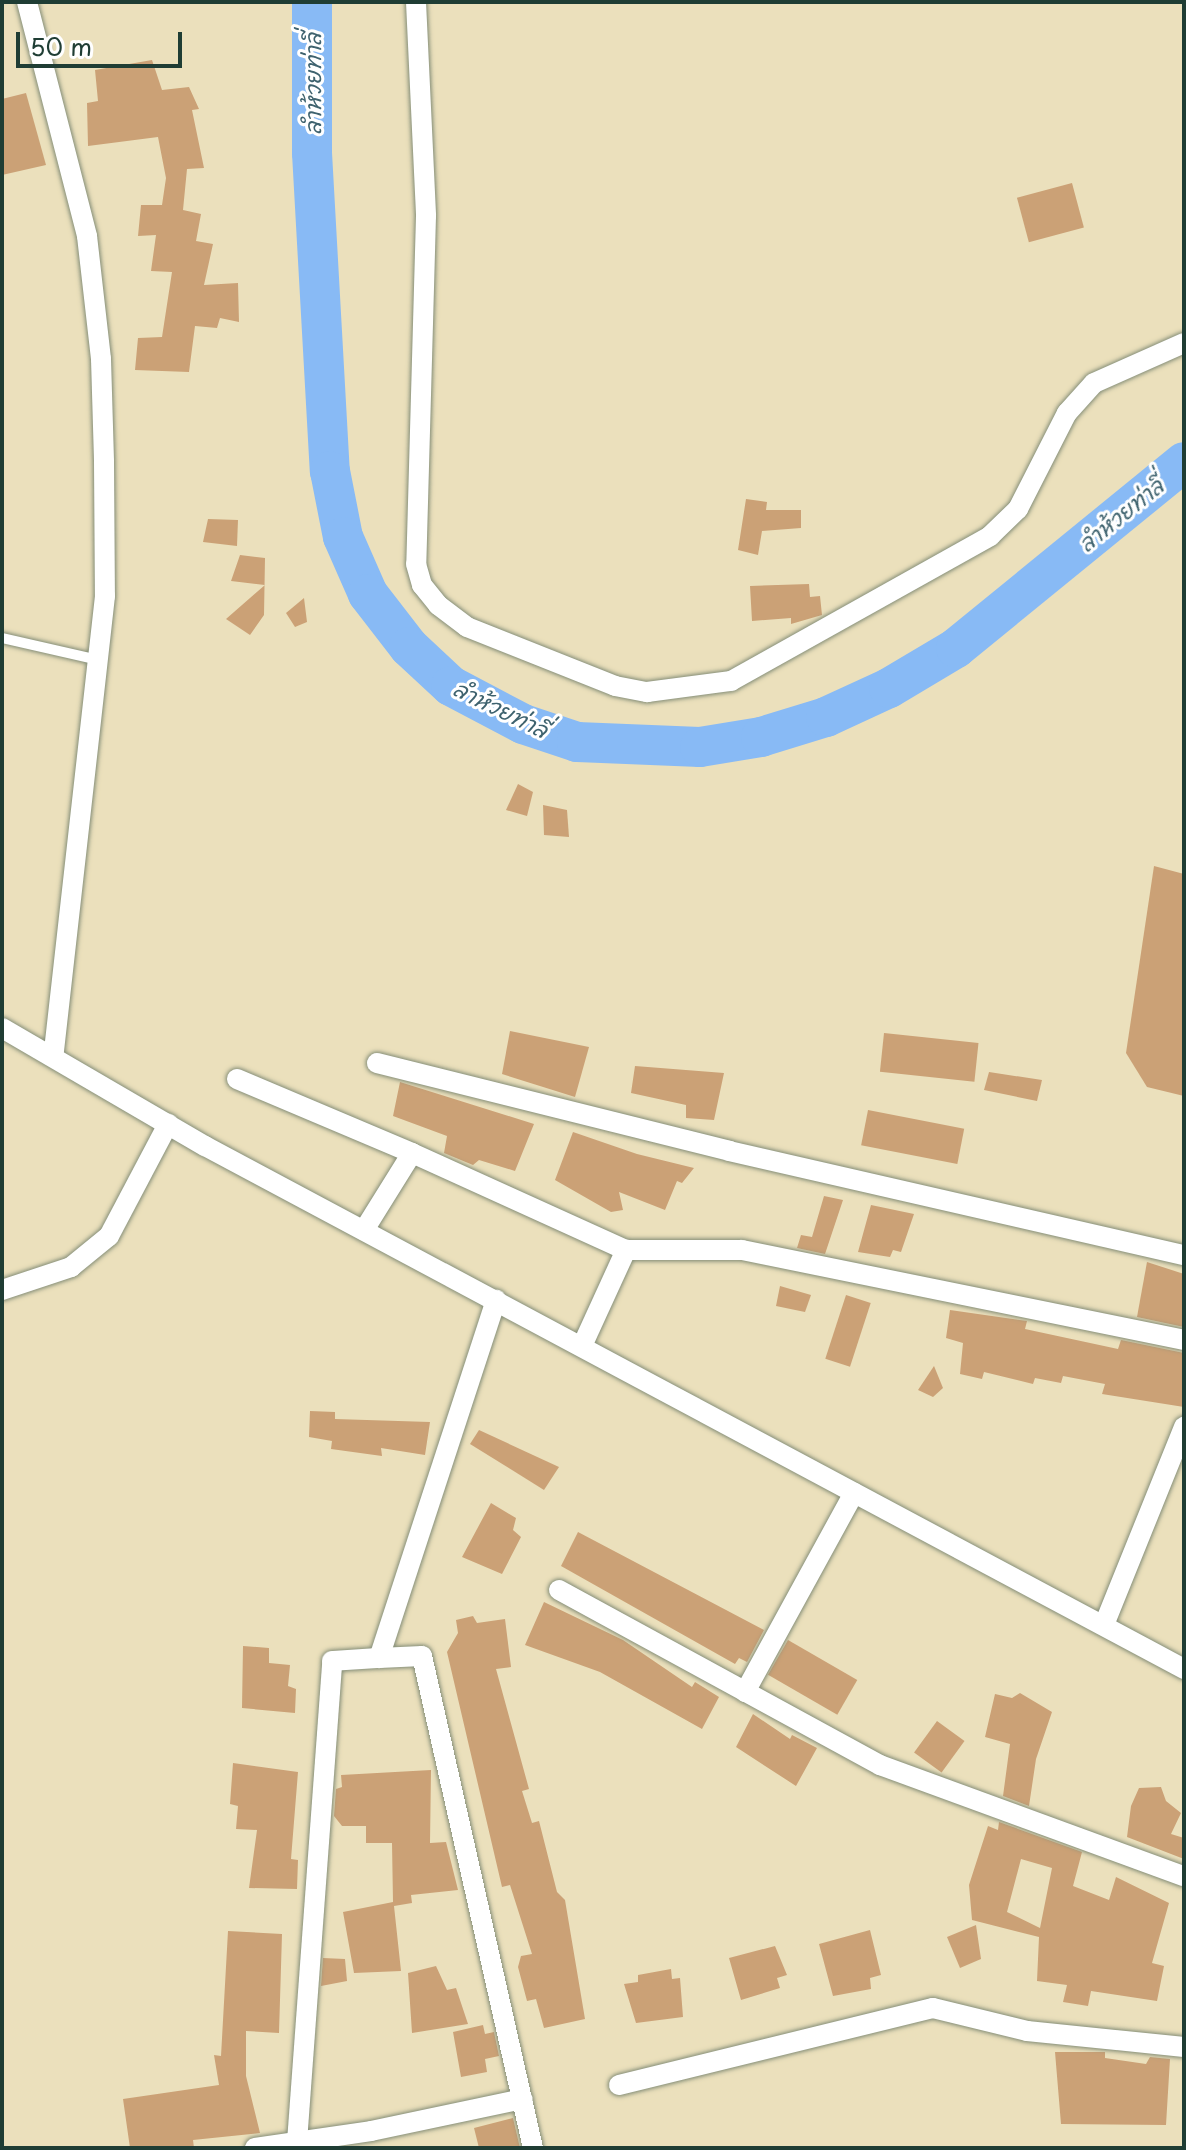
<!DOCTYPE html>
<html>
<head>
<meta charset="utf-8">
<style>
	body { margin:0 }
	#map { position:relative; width:1186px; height:2150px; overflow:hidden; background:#ebe0bc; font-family:"Playpen Sans","Playpen Sans Thai",sans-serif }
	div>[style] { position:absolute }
	.river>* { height:40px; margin:-20px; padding:0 20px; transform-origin:20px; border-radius:20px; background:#88baf5 }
	.building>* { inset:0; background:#cba176; transform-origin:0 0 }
	.roads { filter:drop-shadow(0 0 2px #858e78) drop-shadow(0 0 2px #858e78) }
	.service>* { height:10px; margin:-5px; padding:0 5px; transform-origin:5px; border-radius:5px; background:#fff }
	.minor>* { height:20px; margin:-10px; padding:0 10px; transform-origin:10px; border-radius:10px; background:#fff }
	span { translate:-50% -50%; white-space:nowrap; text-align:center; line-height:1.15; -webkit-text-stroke:6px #fff; paint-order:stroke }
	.water-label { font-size:22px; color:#3e626e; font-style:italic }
	.frame { position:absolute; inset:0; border:4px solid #1f3d34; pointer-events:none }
	.scale { position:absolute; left:16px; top:32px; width:166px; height:36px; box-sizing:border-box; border:4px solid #1f3d34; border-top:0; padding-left:10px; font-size:24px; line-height:28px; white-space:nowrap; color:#1f3d34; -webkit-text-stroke:6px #fff; paint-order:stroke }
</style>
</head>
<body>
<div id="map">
	<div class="river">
		<i style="left:312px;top:2px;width:151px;rotate:90deg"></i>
		<i style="left:312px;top:153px;width:319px;rotate:86.8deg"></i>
		<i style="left:330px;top:471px;width:67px;rotate:78.9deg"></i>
		<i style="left:343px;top:537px;width:62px;rotate:66.3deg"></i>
		<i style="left:368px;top:594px;width:67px;rotate:52.3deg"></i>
		<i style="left:409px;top:647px;width:57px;rotate:42.9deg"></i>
		<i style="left:451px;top:686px;width:81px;rotate:27.8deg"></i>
		<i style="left:523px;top:724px;width:57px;rotate:18.4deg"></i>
		<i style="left:577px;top:742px;width:123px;rotate:2.3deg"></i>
		<i style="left:700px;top:747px;width:62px;rotate:-9.3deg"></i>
		<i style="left:761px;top:737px;width:68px;rotate:-17.1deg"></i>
		<i style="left:826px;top:717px;width:69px;rotate:-24.7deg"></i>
		<i style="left:889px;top:688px;width:78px;rotate:-30.8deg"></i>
		<i style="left:956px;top:648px;width:294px;rotate:-39.2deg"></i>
	</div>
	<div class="building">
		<i style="clip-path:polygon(152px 60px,162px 90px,189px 87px,199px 109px,192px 110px,204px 168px,187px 169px,183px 210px,201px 214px,196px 241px,213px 244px,204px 285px,238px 283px,239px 322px,220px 318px,217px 328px,195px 326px,189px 372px,135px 370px,138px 338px,162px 337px,172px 272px,151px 271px,156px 235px,138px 236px,141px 205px,162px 205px,166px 178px,158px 137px,88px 146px,87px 103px,98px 101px,95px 70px)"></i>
		<i style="clip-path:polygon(26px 93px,46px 165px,2px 175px,2px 99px)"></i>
		<i style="left:1072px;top:183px;width:46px;height:57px;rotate:75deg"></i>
		<i style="clip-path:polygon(746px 499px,767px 502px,766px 510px,801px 510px,801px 528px,762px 531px,758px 555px,738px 550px)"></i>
		<i style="clip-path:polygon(208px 519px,238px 520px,237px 546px,203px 542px)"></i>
		<i style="clip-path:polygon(240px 555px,265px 558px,264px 615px,250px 635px,226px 619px,265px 585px,231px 581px)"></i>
		<i style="clip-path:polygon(809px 584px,810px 597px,820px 596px,822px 615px,791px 624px,791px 618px,752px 621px,750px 586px)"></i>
		<i style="clip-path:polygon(304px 598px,307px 622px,295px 627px,286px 613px)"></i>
		<i style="clip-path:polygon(518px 784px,533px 792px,527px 816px,506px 810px)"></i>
		<i style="clip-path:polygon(543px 805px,567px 810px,569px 837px,544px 835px)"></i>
		<i style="clip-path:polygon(1154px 866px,1184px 874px,1184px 1096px,1147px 1087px,1126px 1053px)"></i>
		<i style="clip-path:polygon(510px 1031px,589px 1047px,575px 1097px,502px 1074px)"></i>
		<i style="left:884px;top:1033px;width:95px;height:39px;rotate:6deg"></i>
		<i style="clip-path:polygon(635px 1066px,724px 1073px,714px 1120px,686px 1118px,686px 1105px,631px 1093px)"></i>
		<i style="clip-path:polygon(989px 1072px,1042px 1080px,1037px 1101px,984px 1090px)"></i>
		<i style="clip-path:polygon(400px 1082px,534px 1124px,515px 1171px,479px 1160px,473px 1165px,444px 1153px,447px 1136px,393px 1116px)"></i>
		<i style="left:868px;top:1110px;width:98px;height:36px;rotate:11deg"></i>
		<i style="clip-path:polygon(573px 1132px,637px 1154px,694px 1168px,682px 1183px,677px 1181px,665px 1210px,619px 1192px,623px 1210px,611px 1212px,555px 1180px)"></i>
		<i style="clip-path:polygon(824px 1196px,843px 1200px,825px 1254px,797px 1248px,801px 1235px,812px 1237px)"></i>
		<i style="clip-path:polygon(871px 1205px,914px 1214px,901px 1252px,893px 1250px,890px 1257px,858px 1252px)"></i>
		<i style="clip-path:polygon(1147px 1262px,1184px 1274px,1184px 1327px,1137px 1317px)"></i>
		<i style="clip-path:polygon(780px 1286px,811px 1295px,805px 1312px,776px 1306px)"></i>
		<i style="left:846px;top:1295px;width:26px;height:67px;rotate:18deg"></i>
		<i style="clip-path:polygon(950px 1310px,1027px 1321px,1025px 1329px,1118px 1349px,1121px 1340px,1184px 1353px,1184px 1407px,1102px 1394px,1105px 1384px,1063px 1376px,1061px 1383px,1035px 1378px,1033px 1384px,984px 1372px,982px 1379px,960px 1374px,963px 1343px,946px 1338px)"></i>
		<i style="clip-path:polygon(934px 1366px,943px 1388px,933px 1397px,918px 1390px)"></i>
		<i style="clip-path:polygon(310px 1411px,335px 1412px,335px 1419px,430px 1422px,425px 1455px,381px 1448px,382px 1456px,331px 1449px,332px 1441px,309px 1437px)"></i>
		<i style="clip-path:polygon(479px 1430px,559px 1467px,544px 1490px,470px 1444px)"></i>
		<i style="clip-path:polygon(491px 1503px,516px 1518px,513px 1530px,521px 1537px,502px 1574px,462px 1557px)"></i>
		<i style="clip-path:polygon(578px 1532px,764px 1630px,747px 1662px,739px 1658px,735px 1664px,561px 1566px)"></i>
		<i style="clip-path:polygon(544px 1602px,623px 1640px,692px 1687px,695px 1682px,719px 1697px,702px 1729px,600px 1672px,525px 1645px)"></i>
		<i style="clip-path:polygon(473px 1616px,477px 1623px,505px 1619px,511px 1667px,496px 1669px,529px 1789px,522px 1791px,532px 1823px,539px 1821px,557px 1892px,565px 1900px,585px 2019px,544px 2028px,536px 1999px,527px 2001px,518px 1967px,521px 1956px,532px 1954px,510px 1885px,502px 1887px,447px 1652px,458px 1633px,456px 1620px)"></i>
		<i style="left:788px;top:1640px;width:80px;height:40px;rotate:30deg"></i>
		<i style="clip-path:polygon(243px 1646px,269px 1648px,269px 1663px,290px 1665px,288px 1686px,296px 1689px,295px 1713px,242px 1708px)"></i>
		<i style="clip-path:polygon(1020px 1693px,1052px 1712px,1036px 1759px,1029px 1806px,1003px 1796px,1010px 1744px,985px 1737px,995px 1694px,1012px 1698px)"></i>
		<i style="clip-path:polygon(753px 1714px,790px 1739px,792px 1735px,817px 1748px,796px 1786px,736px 1747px)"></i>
		<i style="left:937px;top:1721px;width:34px;height:39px;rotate:36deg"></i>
		<i style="clip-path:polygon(233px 1763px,298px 1772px,291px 1859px,298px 1860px,297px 1889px,249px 1888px,257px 1830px,236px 1829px,238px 1806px,230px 1804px)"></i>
		<i style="clip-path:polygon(431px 1770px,430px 1843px,446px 1842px,458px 1890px,411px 1895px,412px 1903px,394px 1906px,401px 1971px,354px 1973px,343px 1912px,393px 1902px,392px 1843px,366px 1843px,366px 1826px,342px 1826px,334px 1816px,336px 1789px,342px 1787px,341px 1775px)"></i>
		<i style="clip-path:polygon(1161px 1787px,1166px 1801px,1181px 1813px,1171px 1834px,1184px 1838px,1184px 1859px,1127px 1837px,1131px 1806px,1139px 1788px)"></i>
		<i style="clip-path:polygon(evenodd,999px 1822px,1082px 1852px,1073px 1886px,1109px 1900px,1116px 1877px,1169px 1903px,1152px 1963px,1164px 1966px,1157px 2001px,1091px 1991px,1088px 2006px,1063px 2002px,1067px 1985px,1037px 1981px,1039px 1937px,972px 1920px,969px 1885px,988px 1826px,998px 1830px,999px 1822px,1021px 1859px,1052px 1868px,1040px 1928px,1007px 1912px,1021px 1859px)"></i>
		<i style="clip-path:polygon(976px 1925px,981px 1959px,960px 1968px,947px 1937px)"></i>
		<i style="clip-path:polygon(870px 1930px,881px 1975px,870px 1978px,871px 1989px,833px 1996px,819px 1944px)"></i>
		<i style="clip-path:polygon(228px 1931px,282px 1934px,279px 2033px,246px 2031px,246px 2076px,260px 2133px,193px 2140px,194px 2148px,130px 2148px,123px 2099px,219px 2085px,214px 2055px,221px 2056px)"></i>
		<i style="clip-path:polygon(775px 1946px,787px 1975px,777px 1978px,780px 1988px,741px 2000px,729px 1958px)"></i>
		<i style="clip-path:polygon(323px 1958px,345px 1959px,347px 1981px,321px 1986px)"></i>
		<i style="clip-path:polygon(436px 1966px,447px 1990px,456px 1988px,468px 2024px,412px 2033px,408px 1973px)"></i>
		<i style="clip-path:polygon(671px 1969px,672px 1979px,680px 1978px,683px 2017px,636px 2023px,624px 1984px,638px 1982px,638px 1975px)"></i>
		<i style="clip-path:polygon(483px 2025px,485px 2034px,494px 2032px,499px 2056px,485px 2059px,487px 2072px,461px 2077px,453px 2032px)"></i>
		<i style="clip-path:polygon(1055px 2052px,1105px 2052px,1105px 2058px,1146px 2064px,1150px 2057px,1170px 2059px,1166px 2125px,1061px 2124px)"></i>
		<i style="clip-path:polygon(513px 2118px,520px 2148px,479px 2148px,474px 2128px)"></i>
	</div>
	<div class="roads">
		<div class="service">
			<i style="left:2px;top:638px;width:98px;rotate:12.9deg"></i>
		</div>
		<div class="minor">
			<i style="left:27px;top:2px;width:242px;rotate:75.6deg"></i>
			<i style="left:87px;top:236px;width:124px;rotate:83.5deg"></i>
			<i style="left:101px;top:359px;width:103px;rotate:88.3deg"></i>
			<i style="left:104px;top:462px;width:134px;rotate:89.6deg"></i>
			<i style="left:105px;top:596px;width:463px;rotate:96.4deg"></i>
			<i style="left:416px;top:2px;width:214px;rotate:87.3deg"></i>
			<i style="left:426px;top:216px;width:348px;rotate:91.6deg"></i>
			<i style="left:416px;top:564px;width:22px;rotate:74deg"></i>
			<i style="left:422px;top:585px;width:26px;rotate:51deg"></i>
			<i style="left:438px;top:605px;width:36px;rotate:37deg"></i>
			<i style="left:467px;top:627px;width:159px;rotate:21.7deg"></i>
			<i style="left:615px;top:686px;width:33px;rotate:11deg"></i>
			<i style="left:647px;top:692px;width:85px;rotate:-7.5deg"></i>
			<i style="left:731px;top:681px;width:297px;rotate:-29.2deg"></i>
			<i style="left:990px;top:536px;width:39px;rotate:-44deg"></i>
			<i style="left:1018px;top:509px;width:108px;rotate:-63deg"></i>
			<i style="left:1067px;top:413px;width:40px;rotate:-48deg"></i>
			<i style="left:1094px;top:383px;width:98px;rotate:-24deg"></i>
			<i style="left:2px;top:1028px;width:235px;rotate:30.2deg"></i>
			<i style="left:205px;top:1146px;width:1110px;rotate:28.11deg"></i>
			<i style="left:377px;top:1063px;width:363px;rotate:14deg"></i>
			<i style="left:729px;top:1151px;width:467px;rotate:12.9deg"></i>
			<i style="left:237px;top:1079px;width:190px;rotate:22.9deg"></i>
			<i style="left:412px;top:1153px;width:91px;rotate:121.9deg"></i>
			<i style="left:412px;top:1153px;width:235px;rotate:24.4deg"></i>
			<i style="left:626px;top:1250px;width:116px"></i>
			<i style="left:742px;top:1250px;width:451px;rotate:11.5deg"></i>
			<i style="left:2px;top:1290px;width:73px;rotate:-18.4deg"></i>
			<i style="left:71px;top:1267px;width:49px;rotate:-39.2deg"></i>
			<i style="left:109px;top:1236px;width:127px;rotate:-62.2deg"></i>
			<i style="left:582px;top:1346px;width:106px;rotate:-65.4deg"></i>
			<i style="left:559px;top:1590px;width:366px;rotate:28.6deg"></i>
			<i style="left:880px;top:1765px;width:324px;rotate:20.1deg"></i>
			<i style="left:1104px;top:1625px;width:214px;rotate:-68deg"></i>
			<i style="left:379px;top:1658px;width:43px;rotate:-2.7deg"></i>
			<i style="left:422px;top:1656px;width:504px;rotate:77.29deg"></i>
			<i style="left:745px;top:1692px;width:227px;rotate:-61.3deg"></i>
			<i style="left:619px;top:2085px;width:323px;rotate:-13.8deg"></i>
			<i style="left:933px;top:2008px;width:97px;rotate:13.7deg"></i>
			<i style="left:1027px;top:2031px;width:158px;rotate:5.8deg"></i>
			<i style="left:297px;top:2142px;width:482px;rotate:-85.8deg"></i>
			<i style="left:332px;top:1661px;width:47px;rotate:-3.7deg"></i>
			<i style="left:379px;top:1658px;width:377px;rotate:-71.9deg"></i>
			<i style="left:255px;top:2148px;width:117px;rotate:-8.3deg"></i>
			<i style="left:371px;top:2131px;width:155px;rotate:-11.9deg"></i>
		</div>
	</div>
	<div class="water-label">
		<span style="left:312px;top:84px;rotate:-90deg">ลำห้วยท่าลี่</span>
		<span style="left:1120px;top:514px;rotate:-39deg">ลำห้วยท่าลี่</span>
		<span style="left:501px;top:708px;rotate:26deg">ลำห้วยท่าลี่</span>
	</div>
	<div class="frame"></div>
	<div class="scale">50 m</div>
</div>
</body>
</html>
